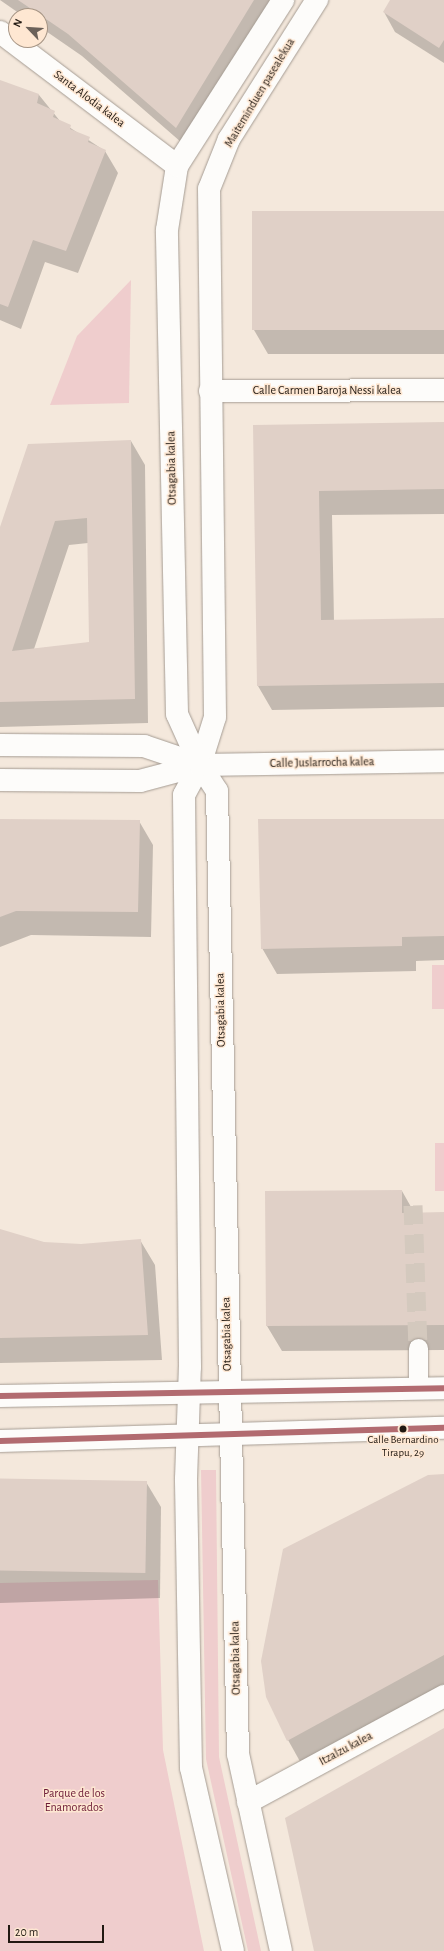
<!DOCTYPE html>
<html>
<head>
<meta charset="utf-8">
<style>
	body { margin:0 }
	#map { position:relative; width:444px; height:1951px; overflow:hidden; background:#f4e8dc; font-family:"Alegreya Sans",sans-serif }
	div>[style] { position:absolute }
	.green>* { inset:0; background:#efcdcd; transform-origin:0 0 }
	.shadow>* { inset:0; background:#0003 }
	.building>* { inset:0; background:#e0d0c7; transform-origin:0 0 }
	.pedestrian-tunnel>* { height:19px; margin-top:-9.5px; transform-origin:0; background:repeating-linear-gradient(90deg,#d4c9be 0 19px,transparent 0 29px) }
	.roads { filter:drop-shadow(0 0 1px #a59c93) drop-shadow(0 0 1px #a59c93) }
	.pedestrian>* { height:19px; margin:-9.5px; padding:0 9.5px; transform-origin:9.5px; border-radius:9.5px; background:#fdfcfa }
	.minor>* { height:22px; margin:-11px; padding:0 11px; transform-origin:11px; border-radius:11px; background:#fdfcfa }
	.tertiary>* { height:22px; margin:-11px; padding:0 11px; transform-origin:11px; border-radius:11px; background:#fdfcfa }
	.bus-1>* { height:6px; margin:-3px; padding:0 3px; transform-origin:3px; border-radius:3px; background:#b26b70 }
	.dots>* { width:11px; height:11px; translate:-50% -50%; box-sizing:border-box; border:2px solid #fee7d2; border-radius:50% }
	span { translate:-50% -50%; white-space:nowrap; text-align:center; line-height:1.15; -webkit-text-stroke:3px #fee7d2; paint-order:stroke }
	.bus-label { font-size:11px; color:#211912 }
	.street-label { font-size:12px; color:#211912 }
	.park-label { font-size:12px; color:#6b1935 }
	.north { position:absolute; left:8px; top:8px; width:40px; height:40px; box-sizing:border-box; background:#fee7d2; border:1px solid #a69585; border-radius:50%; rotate:295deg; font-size:11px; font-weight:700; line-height:16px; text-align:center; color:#211912 }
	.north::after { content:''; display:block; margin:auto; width:14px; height:18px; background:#6b6159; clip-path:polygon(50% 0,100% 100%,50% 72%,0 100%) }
	.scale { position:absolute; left:8px; top:1925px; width:96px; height:18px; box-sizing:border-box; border:2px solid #211912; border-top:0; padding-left:5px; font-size:12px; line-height:14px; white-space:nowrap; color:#211912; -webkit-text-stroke:3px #fee7d2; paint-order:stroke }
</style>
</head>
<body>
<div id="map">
	<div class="green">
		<i style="clip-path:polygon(131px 280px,129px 403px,50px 405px,77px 336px)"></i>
		<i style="left:432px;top:965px;width:12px;height:44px"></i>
		<i style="left:444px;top:1143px;width:48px;height:9px;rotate:90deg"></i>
		<i style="clip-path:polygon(201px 1470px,216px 1470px,219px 1757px,261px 1951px,248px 1951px,206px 1759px)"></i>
		<i style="clip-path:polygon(158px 1580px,163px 1750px,204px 1951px,0 1951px,0 1583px)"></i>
	</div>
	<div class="shadow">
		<i style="clip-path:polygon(0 0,280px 0,189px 149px,82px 56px,40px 27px,40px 16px,23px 16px)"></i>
		<i style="clip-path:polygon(392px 0,444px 0,444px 63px,395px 32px,384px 12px)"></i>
		<i style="clip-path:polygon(0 81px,39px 95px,60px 121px,105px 151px,118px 173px,78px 273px,45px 262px,21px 329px,0 320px)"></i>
		<i style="clip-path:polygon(444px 212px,444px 354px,268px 354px,254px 330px)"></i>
		<i style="clip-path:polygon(444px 423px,444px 514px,332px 515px,334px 621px,444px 619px,444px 707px,272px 710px,258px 686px,254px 426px)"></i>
		<i style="clip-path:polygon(evenodd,131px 441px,145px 465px,148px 723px,0 727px,0 530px,131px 441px,88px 543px,90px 643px,34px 649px,69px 545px,88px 543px)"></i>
		<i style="clip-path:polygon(0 820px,139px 821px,153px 845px,151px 937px,31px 935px,0 947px)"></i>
		<i style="clip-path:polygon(444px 820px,444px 960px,416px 961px,416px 971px,277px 974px,262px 948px)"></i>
		<i style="clip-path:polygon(402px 1191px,415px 1214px,444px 1213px,444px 1350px,282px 1351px,267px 1326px)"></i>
		<i style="clip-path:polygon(0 1230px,44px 1243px,81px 1245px,140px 1240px,155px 1265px,162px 1360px,0 1363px)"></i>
		<i style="clip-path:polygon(444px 1475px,444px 1687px,302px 1765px,288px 1740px)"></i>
		<i style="clip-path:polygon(146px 1482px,161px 1507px,160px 1598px,0 1603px,0 1483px)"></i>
	</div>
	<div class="building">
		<i style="clip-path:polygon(18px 0,254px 0,176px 128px,68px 34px)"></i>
		<i style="clip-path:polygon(390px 0,444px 0,444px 40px,439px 48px,383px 12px)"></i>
		<i style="clip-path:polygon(0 80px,39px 94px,37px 103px,55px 111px,53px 117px,71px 125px,70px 129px,90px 137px,88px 142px,106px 150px,66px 251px,33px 240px,8px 307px,0 304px)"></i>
		<i style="left:444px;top:211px;width:119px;height:192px;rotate:90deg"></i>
		<i style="clip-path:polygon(444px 422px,444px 489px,319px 491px,321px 620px,444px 618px,444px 683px,257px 686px,253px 425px)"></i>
		<i style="clip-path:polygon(evenodd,131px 440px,135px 699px,0 702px,0 527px,28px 444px,131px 440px,87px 518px,89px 642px,12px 651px,55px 521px,87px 518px)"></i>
		<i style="clip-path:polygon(0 819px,140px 820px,138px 912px,16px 911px,0 917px)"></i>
		<i style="clip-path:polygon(258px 819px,444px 819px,444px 936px,402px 937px,402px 946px,261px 949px)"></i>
		<i style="clip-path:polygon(402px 1190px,402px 1213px,444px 1212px,444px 1325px,266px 1326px,265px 1191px)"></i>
		<i style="clip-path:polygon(0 1229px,44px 1242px,81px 1244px,141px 1239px,148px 1335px,0 1338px)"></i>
		<i style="clip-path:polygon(444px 1474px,444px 1655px,287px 1741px,266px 1697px,261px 1661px,283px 1549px,428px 1475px)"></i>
		<i style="left:147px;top:1481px;width:92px;height:147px;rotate:91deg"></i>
		<i style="clip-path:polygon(444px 1728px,444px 1951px,314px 1951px,285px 1818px)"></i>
	</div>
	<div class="pedestrian-tunnel">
		<i style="left:413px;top:1205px;width:143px;rotate:88deg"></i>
	</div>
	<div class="roads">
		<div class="pedestrian">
			<i style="left:418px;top:1348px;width:41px;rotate:90deg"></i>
		</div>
		<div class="minor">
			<i style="left:0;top:32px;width:222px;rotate:37.1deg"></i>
			<i style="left:210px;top:391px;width:234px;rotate:-0.2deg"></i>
			<i style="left:0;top:745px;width:144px;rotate:0.4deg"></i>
			<i style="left:144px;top:746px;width:59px;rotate:18.7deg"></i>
			<i style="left:0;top:780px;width:140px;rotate:0.4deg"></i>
			<i style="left:140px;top:781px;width:62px;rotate:-14.9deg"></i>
			<i style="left:200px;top:765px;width:244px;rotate:-0.9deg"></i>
			<i style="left:248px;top:1802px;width:223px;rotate:-28.4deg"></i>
		</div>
		<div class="tertiary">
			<i style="left:0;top:1396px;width:444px;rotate:-1deg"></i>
			<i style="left:0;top:1441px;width:444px;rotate:-1.7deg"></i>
			<i style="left:233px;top:1951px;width:188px;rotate:-102.9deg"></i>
			<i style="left:191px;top:1768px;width:289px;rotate:-91deg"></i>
			<i style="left:186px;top:1479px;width:112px;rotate:-88deg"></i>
			<i style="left:190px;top:1367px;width:572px;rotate:-90.6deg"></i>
			<i style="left:184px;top:795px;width:34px;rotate:-62deg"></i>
			<i style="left:200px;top:765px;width:50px;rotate:-72.6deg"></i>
			<i style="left:215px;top:717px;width:528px;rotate:-90.65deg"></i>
			<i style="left:209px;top:189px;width:54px;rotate:-68.2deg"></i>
			<i style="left:229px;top:139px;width:165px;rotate:-57.7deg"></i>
			<i style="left:281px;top:1951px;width:202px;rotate:-102.3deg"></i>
			<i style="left:238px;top:1754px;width:963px;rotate:-91.25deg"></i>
			<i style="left:217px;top:791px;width:31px;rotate:-123deg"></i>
			<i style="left:200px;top:765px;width:56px;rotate:-114.3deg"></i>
			<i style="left:177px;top:714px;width:484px;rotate:-91.2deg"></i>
			<i style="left:167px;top:230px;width:65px;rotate:-81.1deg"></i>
			<i style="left:177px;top:166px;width:197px;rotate:-57.4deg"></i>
		</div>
	</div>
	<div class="bus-1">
		<i style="left:0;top:1396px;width:444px;rotate:-1deg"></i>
		<i style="left:0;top:1441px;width:444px;rotate:-1.7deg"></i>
	</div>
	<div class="dots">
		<i style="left:403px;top:1429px;background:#211912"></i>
	</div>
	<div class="bus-label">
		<span style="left:403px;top:1447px">Calle Bernardino<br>Tirapu, 29</span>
	</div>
	<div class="street-label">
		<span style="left:260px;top:93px;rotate:-59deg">Maiteminduen pasealekua</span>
		<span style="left:89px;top:99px;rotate:37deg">Santa Alodia kalea</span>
		<span style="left:327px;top:391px">Calle Carmen Baroja Nessi kalea</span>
		<span style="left:172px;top:468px;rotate:-91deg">Otsagabia kalea</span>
		<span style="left:322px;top:763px;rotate:-1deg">Calle Juslarrocha kalea</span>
		<span style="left:221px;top:1010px;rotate:-91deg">Otsagabia kalea</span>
		<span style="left:227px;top:1334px;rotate:-91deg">Otsagabia kalea</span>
		<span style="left:236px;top:1658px;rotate:-91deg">Otsagabia kalea</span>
		<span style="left:346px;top:1749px;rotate:-28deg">Itzalzu kalea</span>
	</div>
	<div class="park-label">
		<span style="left:74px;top:1801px">Parque de los<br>Enamorados</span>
	</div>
	<div class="north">N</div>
	<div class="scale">20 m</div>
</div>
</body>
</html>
